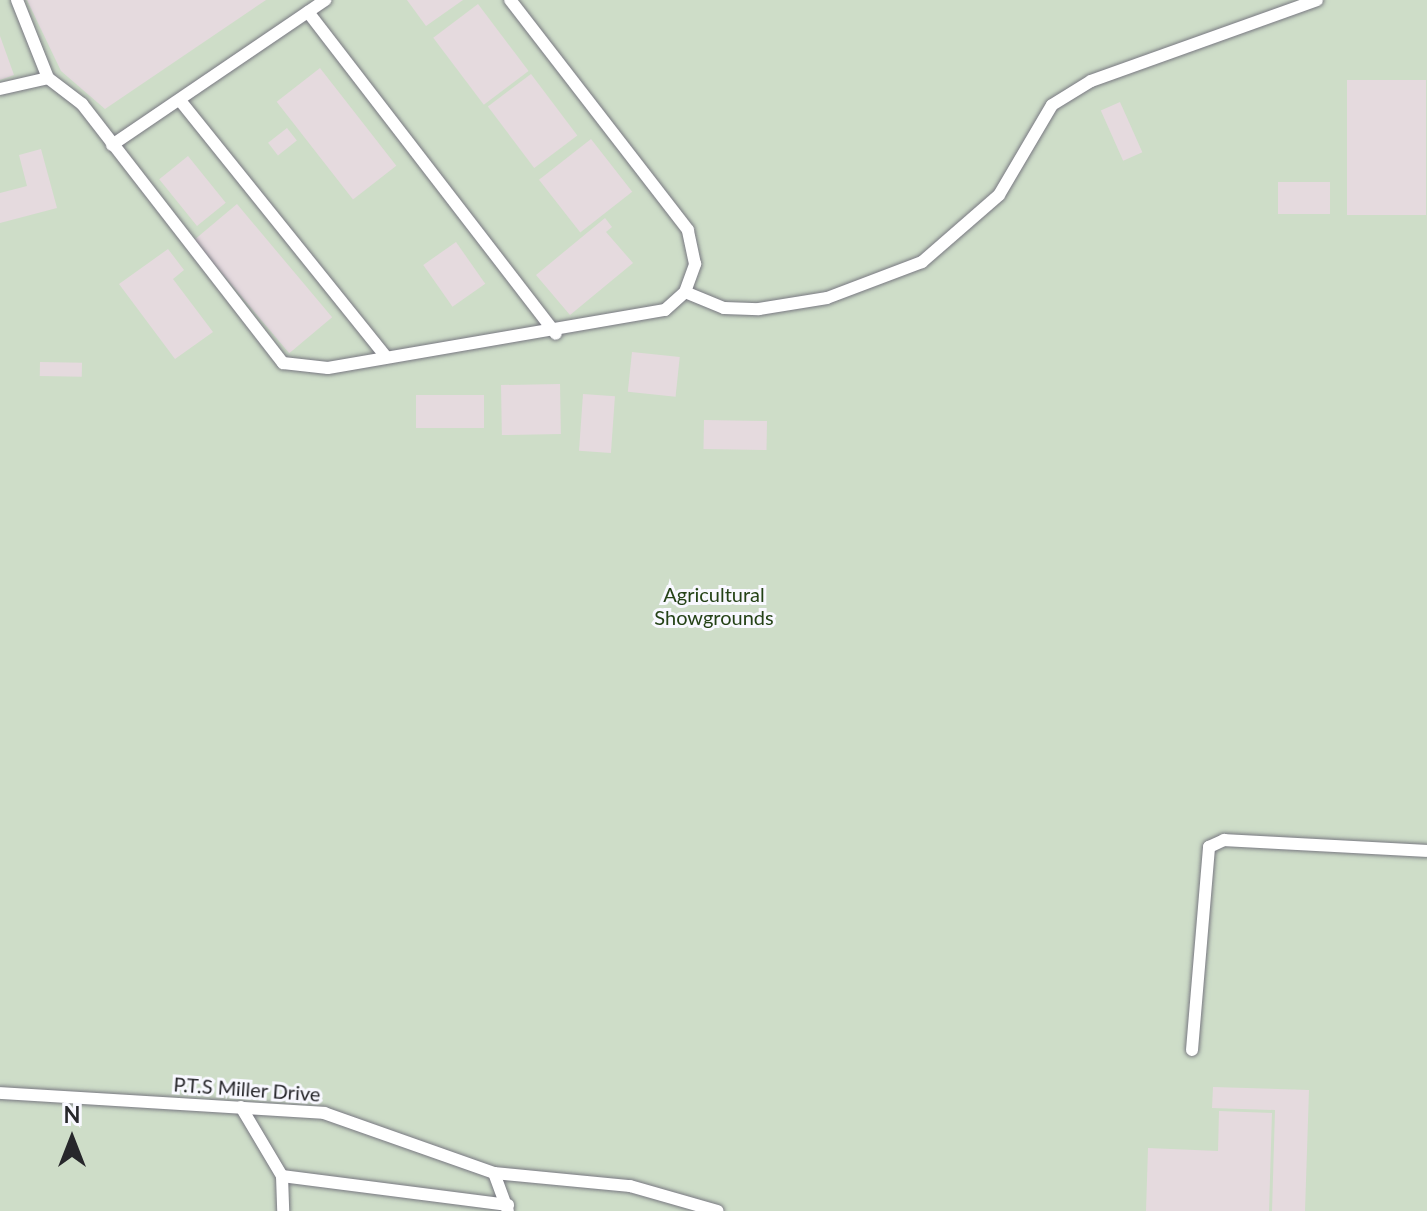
<!DOCTYPE html>
<html>
<head>
<meta charset="utf-8">
<style>
	body { margin:0 }
	#map { position:relative; width:1427px; height:1211px; overflow:hidden; background:#f8f8ff; font-family:Lato,sans-serif }
	div>[style] { position:absolute }
	.green>* { inset:0; background:#ceddc8; transform-origin:0 0 }
	.building>* { inset:0; background:#e5dade; transform-origin:0 0 }
	.roads { filter:drop-shadow(0 0 2px #787881) drop-shadow(0 0 2px #787881) }
	.service>* { height:12px; margin:-6px; padding:0 6px; transform-origin:6px; border-radius:6px; background:#fff }
	span { translate:-50% -50%; white-space:nowrap; text-align:center; line-height:1.15; -webkit-text-stroke:6px #f8f8ff; paint-order:stroke }
	.park-label { font-size:20px; color:#244216 }
	.street-label { font-size:20px; color:#27272b }
	.north { position:absolute; left:32px; top:1099px; width:80px; height:80px; -webkit-text-stroke:6px #f8f8ff; paint-order:stroke; rotate:0deg; font-size:22px; font-weight:700; line-height:32px; text-align:center; color:#27272b }
	.north::after { content:''; display:block; margin:auto; width:28px; height:36px; background:#27272b; clip-path:polygon(50% 0,100% 100%,50% 72%,0 100%) }
</style>
</head>
<body>
<div id="map">
	<div class="green">
		<i style="left:0;top:0;width:1427px;height:1211px"></i>
	</div>
	<div class="building">
		<i style="clip-path:polygon(27px 0,266px 0,105px 109px,61px 71px)"></i>
		<i style="clip-path:polygon(407px 0,463px 0,426px 26px)"></i>
		<i style="left:478px;top:4px;width:84px;height:56px;rotate:53deg"></i>
		<i style="clip-path:polygon(0 36px,14px 75px,0 80px)"></i>
		<i style="left:320px;top:68px;width:124px;height:55px;rotate:52deg"></i>
		<i style="left:531px;top:74px;width:77px;height:54px;rotate:53deg"></i>
		<i style="left:1347px;top:80px;width:79px;height:135px"></i>
		<i style="left:1120px;top:102px;width:55px;height:21px;rotate:66deg"></i>
		<i style="left:287px;top:128px;width:16px;height:24px;rotate:52deg"></i>
		<i style="left:591px;top:139px;width:67px;height:66px;rotate:52deg"></i>
		<i style="clip-path:polygon(41px 149px,57px 208px,0 223px,0 193px,27px 186px,19px 155px)"></i>
		<i style="left:188px;top:156px;width:60px;height:37px;rotate:51deg"></i>
		<i style="left:1278px;top:182px;width:52px;height:32px"></i>
		<i style="left:237px;top:204px;width:148px;height:56px;rotate:50deg"></i>
		<i style="clip-path:polygon(605px 218px,612px 227px,606px 232px,633px 263px,570px 315px,536px 275px)"></i>
		<i style="left:456px;top:242px;width:51px;height:40px;rotate:55deg"></i>
		<i style="clip-path:polygon(168px 249px,184px 270px,173px 279px,213px 332px,175px 359px,119px 284px)"></i>
		<i style="left:632px;top:352px;width:48px;height:40px;rotate:6deg"></i>
		<i style="left:40px;top:362px;width:42px;height:14px;rotate:1deg"></i>
		<i style="left:560px;top:384px;width:50px;height:59px;rotate:89deg"></i>
		<i style="left:583px;top:394px;width:32px;height:57px;rotate:4deg"></i>
		<i style="left:484px;top:395px;width:33px;height:68px;rotate:90deg"></i>
		<i style="left:704px;top:420px;width:63px;height:29px;rotate:1deg"></i>
		<i style="clip-path:polygon(1213px 1087px,1309px 1090px,1305px 1211px,1272px 1211px,1275px 1110px,1212px 1108px)"></i>
		<i style="clip-path:polygon(1219px 1111px,1272px 1113px,1269px 1211px,1146px 1211px,1148px 1148px,1218px 1151px)"></i>
	</div>
	<div class="roads">
		<div class="service">
			<i style="left:17px;top:0;width:84px;rotate:68.3deg"></i>
			<i style="left:308px;top:12px;width:406px;rotate:52.4deg"></i>
			<i style="left:0;top:89px;width:49px;rotate:-12.9deg"></i>
			<i style="left:48px;top:78px;width:43px;rotate:37.4deg"></i>
			<i style="left:82px;top:104px;width:328px;rotate:52.2deg"></i>
			<i style="left:283px;top:363px;width:45px;rotate:6.3deg"></i>
			<i style="left:328px;top:368px;width:342px;rotate:-9.8deg"></i>
			<i style="left:665px;top:310px;width:27px;rotate:-42deg"></i>
			<i style="left:685px;top:292px;width:30px;rotate:-70deg"></i>
			<i style="left:695px;top:264px;width:35px;rotate:-102deg"></i>
			<i style="left:688px;top:230px;width:291px;rotate:-127.7deg"></i>
			<i style="left:182px;top:103px;width:326px;rotate:51.2deg"></i>
			<i style="left:112px;top:145px;width:258px;rotate:-34.2deg"></i>
			<i style="left:685px;top:292px;width:42px;rotate:22.3deg"></i>
			<i style="left:724px;top:308px;width:35px;rotate:2deg"></i>
			<i style="left:759px;top:309px;width:69px;rotate:-9.2deg"></i>
			<i style="left:827px;top:298px;width:102px;rotate:-20.8deg"></i>
			<i style="left:922px;top:262px;width:102px;rotate:-41deg"></i>
			<i style="left:999px;top:195px;width:104px;rotate:-59.5deg"></i>
			<i style="left:1052px;top:105px;width:46px;rotate:-31.6deg"></i>
			<i style="left:1091px;top:81px;width:240px;rotate:-19.7deg"></i>
			<i style="left:1192px;top:1050px;width:204px;rotate:-85.2deg"></i>
			<i style="left:1209px;top:847px;width:17px;rotate:-25deg"></i>
			<i style="left:1224px;top:840px;width:203px;rotate:3.1deg"></i>
			<i style="left:0;top:1093px;width:325px;rotate:3.5deg"></i>
			<i style="left:324px;top:1113px;width:180px;rotate:19.4deg"></i>
			<i style="left:494px;top:1173px;width:40px;rotate:69.8deg"></i>
			<i style="left:241px;top:1107px;width:80px;rotate:59.3deg"></i>
			<i style="left:282px;top:1176px;width:35px;rotate:88deg"></i>
			<i style="left:494px;top:1173px;width:137px;rotate:5.5deg"></i>
			<i style="left:630px;top:1186px;width:91px;rotate:15.9deg"></i>
			<i style="left:282px;top:1176px;width:228px;rotate:7.3deg"></i>
		</div>
	</div>
	<div class="park-label">
		<span style="left:714px;top:606px">Agricultural<br>Showgrounds</span>
	</div>
	<div class="street-label">
		<span style="left:247px;top:1089px;rotate:4deg">P.T.S Miller Drive</span>
	</div>
	<div class="north">N</div>
</div>
</body>
</html>
